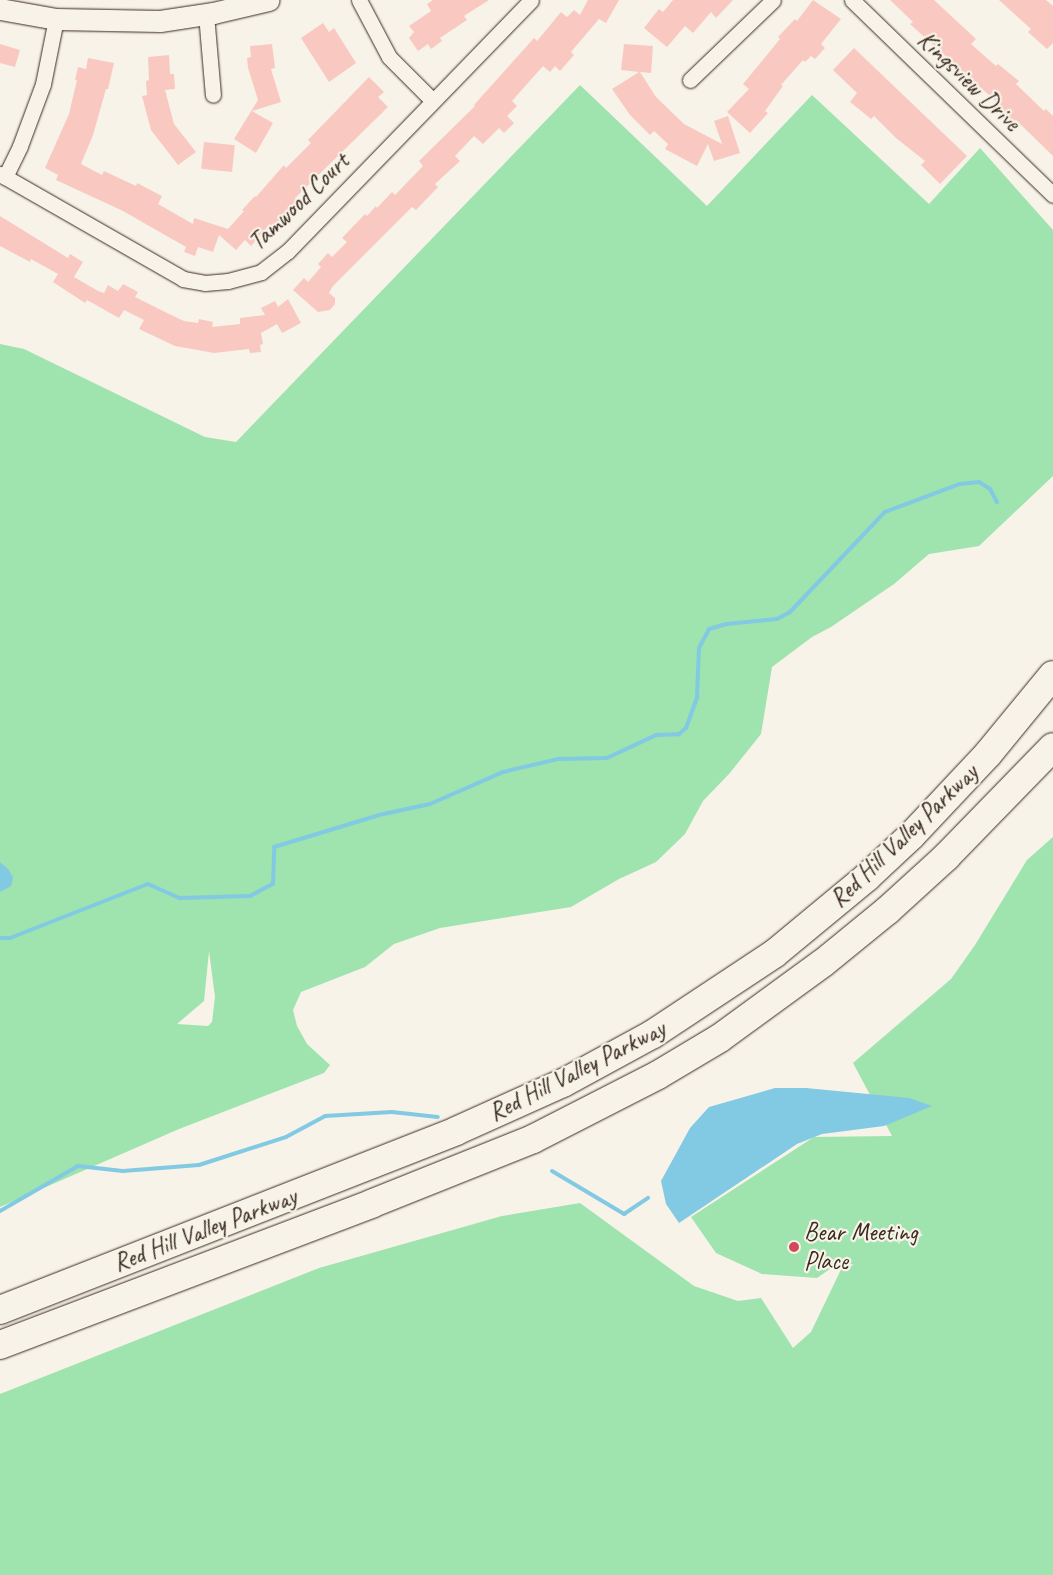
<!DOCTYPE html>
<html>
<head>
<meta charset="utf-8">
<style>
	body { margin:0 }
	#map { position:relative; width:1053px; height:1575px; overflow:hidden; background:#f7f3e8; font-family:Caveat,sans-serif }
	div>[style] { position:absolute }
	.green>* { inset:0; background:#9fe3ae }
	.water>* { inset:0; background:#82c9e3 }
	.stream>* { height:4px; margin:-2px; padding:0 2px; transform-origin:2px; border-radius:2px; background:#82c9e3 }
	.building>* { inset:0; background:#f9c9c1; transform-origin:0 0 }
	.roads { filter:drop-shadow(0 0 1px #3b2a1e) drop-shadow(0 0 1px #3b2a1e) }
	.street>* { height:15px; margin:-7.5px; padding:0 7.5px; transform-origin:7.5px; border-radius:7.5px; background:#f7f3e8 }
	.secondary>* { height:21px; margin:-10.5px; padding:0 10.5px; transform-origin:10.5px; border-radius:10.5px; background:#f7f3e8 }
	.highway>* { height:28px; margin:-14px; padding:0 14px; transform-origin:14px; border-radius:14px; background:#f7f3e8 }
	.dots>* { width:14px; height:14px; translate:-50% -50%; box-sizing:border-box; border:2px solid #f7f3e8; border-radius:50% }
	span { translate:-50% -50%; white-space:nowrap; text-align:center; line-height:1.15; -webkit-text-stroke:4.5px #f7f3e8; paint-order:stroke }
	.street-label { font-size:25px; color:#3b2a1e }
	.poi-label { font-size:25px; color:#3b2a1e }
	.left { translate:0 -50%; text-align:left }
</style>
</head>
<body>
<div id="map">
	<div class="green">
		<i style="clip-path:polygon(evenodd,580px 85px,707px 206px,812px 95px,929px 204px,980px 148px,1053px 230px,1053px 476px,979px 546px,929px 554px,894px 584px,831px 627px,812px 637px,772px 667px,761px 734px,729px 774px,703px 801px,685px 834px,656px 862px,619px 879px,571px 907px,440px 928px,394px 944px,365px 967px,301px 992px,293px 1010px,297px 1026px,307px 1044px,330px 1065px,324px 1073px,179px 1129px,0 1207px,0 344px,24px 349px,205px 437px,236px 442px,580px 85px,209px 951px,215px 997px,212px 1022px,208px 1026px,177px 1024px,204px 1001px,209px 951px)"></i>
		<i style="clip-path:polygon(1053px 837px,1053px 1575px,0 1575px,0 1394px,319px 1268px,502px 1216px,580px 1203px,694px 1286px,738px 1301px,761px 1298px,793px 1348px,811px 1332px,847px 1257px,817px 1278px,762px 1274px,716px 1253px,691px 1217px,814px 1137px,892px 1136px,853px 1063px,951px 979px,975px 945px,1027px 860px)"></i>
	</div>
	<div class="water">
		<i style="clip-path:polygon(0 862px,8px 869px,13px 877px,11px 886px,0 892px)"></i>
		<i style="clip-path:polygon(775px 1088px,806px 1088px,909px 1098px,932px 1106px,884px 1126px,822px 1134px,797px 1144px,679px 1223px,666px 1204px,661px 1181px,690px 1128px,709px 1107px)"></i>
	</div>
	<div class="stream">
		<i style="left:0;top:938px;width:10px"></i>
		<i style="left:10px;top:938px;width:148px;rotate:-21.4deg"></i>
		<i style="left:148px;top:884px;width:35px;rotate:24deg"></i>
		<i style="left:180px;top:898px;width:70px;rotate:-1.6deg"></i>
		<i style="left:250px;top:896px;width:26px;rotate:-28deg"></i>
		<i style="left:273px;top:884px;width:37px;rotate:-88deg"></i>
		<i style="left:274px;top:847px;width:110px;rotate:-16.9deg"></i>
		<i style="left:379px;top:815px;width:52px;rotate:-12.2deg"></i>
		<i style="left:430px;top:804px;width:80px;rotate:-23.7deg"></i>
		<i style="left:503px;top:772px;width:57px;rotate:-13.3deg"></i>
		<i style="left:558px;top:759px;width:49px;rotate:-1.2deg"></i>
		<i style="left:607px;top:758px;width:54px;rotate:-25.1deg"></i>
		<i style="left:656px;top:735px;width:23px;rotate:-2deg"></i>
		<i style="left:679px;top:734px;width:9px;rotate:-41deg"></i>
		<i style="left:686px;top:728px;width:33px;rotate:-70deg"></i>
		<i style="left:697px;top:697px;width:49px;rotate:-87.7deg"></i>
		<i style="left:699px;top:648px;width:21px;rotate:-62deg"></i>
		<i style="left:709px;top:629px;width:18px;rotate:-16deg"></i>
		<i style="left:726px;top:624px;width:51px;rotate:-5.6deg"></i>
		<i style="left:777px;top:619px;width:15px;rotate:-28deg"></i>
		<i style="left:790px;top:612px;width:138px;rotate:-46.5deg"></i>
		<i style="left:885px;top:512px;width:80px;rotate:-20.5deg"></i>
		<i style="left:960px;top:484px;width:19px;rotate:-6deg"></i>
		<i style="left:979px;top:482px;width:13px;rotate:32deg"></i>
		<i style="left:990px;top:489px;width:15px;rotate:62deg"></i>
		<i style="left:552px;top:1171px;width:84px;rotate:30.8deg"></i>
		<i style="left:624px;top:1214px;width:29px;rotate:-34deg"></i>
		<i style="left:0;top:1211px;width:90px;rotate:-30deg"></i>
		<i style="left:78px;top:1166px;width:45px;rotate:6.3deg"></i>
		<i style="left:123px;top:1171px;width:76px;rotate:-4.5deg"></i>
		<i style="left:199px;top:1165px;width:91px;rotate:-17.8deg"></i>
		<i style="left:286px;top:1137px;width:44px;rotate:-28.3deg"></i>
		<i style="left:325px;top:1116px;width:67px;rotate:-3.4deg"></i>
		<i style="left:392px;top:1112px;width:46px;rotate:6.2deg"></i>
	</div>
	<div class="building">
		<i style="clip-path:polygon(433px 0,489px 0,464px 16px,467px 20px,440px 38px,442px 41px,431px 49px,428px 44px,418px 51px,409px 38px,414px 32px,409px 26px,431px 11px,427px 4px)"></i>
		<i style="clip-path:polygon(588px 0,619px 0,606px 23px,599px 19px,571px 52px,574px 55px,560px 71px,555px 66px,550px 72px,543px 66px,512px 101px,517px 106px,507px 116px,514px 123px,504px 133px,499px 128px,483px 144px,474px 136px,455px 156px,460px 161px,435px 184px,438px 187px,416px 210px,412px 207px,333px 286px,329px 293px,335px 298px,335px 304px,330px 310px,318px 312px,293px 290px,304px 278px,308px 282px,321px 267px,318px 264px,328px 253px,332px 257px,347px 242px,342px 238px,365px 214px,367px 216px,376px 206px,377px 208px,392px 192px,395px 195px,423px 166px,419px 161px,475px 106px,474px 105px,534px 38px,537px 41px,561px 12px,567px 17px,574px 10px,580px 15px)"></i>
		<i style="clip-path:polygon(673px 0,733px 0,716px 18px,711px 12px,693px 33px,685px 26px,667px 47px,644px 28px,659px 9px,663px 12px)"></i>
		<i style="clip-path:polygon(813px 0,841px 19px,821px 44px,825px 48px,815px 59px,811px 56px,805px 62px,803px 60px,781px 85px,783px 86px,765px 111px,768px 113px,750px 133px,727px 112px,749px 89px,743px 84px,780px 39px,778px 37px,795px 19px,797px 21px)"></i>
		<i style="clip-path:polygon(890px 0,934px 0,976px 39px,971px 44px,996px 66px,998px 64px,1019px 81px,1016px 84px,1044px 111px,1046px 109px,1053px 116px,1053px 156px,1016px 120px,1012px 124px,998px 110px,1001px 106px,910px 24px,913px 22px)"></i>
		<i style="clip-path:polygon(999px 0,1046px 0,1053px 6px,1053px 43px,1047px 49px,1028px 32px,1031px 29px)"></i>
		<i style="clip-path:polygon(323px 23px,329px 32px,334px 28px,356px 63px,329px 82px,301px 38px)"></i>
		<i style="clip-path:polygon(0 44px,20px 50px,15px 67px,0 63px)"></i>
		<i style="clip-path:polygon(272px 44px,275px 68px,271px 69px,281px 102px,252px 111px,273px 123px,256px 153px,234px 139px,258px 100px,248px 68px,247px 58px,251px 57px,250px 46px)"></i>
		<i style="clip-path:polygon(624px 44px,653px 46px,651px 73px,640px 72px,656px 97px,684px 124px,722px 144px,714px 121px,728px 116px,740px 153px,714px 161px,708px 144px,697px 166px,665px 149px,668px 144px,654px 131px,650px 135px,630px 115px,612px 89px,639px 72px,621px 70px)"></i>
		<i style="clip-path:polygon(854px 48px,967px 156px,940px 184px,921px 165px,925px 161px,896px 138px,874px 116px,871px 119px,850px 102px,857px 93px,833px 70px)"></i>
		<i style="clip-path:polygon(169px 55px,170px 74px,174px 74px,175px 89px,165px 90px,174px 124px,196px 152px,178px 165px,151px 130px,142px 96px,147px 95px,146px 81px,149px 80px,148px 57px)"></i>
		<i style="clip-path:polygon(88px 58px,114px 63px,108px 89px,106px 89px,93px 135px,81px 164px,102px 175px,104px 171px,136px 186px,137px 183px,162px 196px,158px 204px,193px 224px,194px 218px,228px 229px,244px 211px,242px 210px,255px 196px,256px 197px,284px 165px,286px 168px,311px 143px,308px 140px,369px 77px,384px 92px,378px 97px,388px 107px,295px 198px,297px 201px,274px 228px,270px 224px,251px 246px,245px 240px,236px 250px,219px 235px,213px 252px,198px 247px,195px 256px,184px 252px,186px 247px,123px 211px,56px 180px,58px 175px,45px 168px,69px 114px,77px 80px,75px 80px,78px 67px,86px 69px)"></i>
		<i style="left:204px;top:142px;width:31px;height:27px;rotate:6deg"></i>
		<i style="clip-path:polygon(0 216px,68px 258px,70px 254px,83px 262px,74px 277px,98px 291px,104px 293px,108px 285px,118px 291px,123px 284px,138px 292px,135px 297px,167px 313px,184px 321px,198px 323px,199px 319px,213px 322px,212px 327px,240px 324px,240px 318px,265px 315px,261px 308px,275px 301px,278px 307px,288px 299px,301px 323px,282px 333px,277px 324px,261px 333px,263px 344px,260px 345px,261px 352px,250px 353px,249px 349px,214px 353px,175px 346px,139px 329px,144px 320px,124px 310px,119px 318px,87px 300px,85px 303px,53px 282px,58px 274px,31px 259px,30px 262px,0 246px)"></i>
	</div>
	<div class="roads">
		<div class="street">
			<i style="left:359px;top:0;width:64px;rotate:62.2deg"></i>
			<i style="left:389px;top:57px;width:61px;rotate:45deg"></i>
			<i style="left:852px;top:0;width:280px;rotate:44.1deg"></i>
			<i style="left:206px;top:14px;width:81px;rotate:85.1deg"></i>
			<i style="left:690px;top:80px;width:115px;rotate:-43.9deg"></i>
			<i style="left:0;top:174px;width:211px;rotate:29.8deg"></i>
			<i style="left:183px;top:279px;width:22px;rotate:10deg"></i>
			<i style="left:205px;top:283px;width:23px;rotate:-5deg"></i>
			<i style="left:228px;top:281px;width:34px;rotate:-15deg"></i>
			<i style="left:261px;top:272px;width:34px;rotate:-38deg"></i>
			<i style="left:288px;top:251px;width:349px;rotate:-45.9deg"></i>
			<i style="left:5px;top:177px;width:34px;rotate:-64deg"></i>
			<i style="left:20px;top:146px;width:66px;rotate:-69.6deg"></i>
			<i style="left:43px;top:84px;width:66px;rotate:-78.7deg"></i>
		</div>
		<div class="secondary">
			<i style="left:0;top:9px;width:57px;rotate:10.1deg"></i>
			<i style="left:56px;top:19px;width:104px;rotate:1.1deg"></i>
			<i style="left:160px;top:21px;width:54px;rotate:-8.6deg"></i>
			<i style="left:213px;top:13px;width:57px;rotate:-13.1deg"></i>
		</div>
		<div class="highway">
			<i style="left:0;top:1310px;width:490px;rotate:-21.4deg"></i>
			<i style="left:456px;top:1131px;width:117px;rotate:-24.2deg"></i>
			<i style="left:563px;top:1083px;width:102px;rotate:-28.6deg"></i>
			<i style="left:653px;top:1034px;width:145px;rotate:-33.5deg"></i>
			<i style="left:774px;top:954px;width:121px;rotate:-39.6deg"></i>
			<i style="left:867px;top:877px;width:60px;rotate:-43deg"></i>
			<i style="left:911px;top:836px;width:112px;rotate:-46.8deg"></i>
			<i style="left:988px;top:754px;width:102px;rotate:-50.6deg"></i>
			<i style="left:0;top:1345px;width:399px;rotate:-20.8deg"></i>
			<i style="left:373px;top:1203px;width:172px;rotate:-21.8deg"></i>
			<i style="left:533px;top:1139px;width:140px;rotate:-27.1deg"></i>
			<i style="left:658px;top:1075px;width:72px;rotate:-30.8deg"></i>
			<i style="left:720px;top:1038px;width:127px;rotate:-36.1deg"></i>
			<i style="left:823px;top:963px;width:84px;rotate:-39.2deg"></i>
			<i style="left:888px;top:910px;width:79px;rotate:-42.4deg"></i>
			<i style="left:946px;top:857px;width:153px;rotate:-45.8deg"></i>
		</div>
	</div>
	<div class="dots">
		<i style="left:794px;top:1247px;background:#d1495b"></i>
	</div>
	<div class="street-label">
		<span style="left:969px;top:81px;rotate:44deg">Kingsview Drive</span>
		<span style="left:299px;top:202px;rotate:-44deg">Tamwood Court</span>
		<span style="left:904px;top:836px;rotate:-44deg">Red Hill Valley Parkway</span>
		<span style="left:577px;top:1071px;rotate:-27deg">Red Hill Valley Parkway</span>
		<span style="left:205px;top:1230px;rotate:-21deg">Red Hill Valley Parkway</span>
	</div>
	<div class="poi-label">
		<span class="left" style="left:804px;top:1247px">Bear Meeting<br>Place</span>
	</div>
</div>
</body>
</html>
